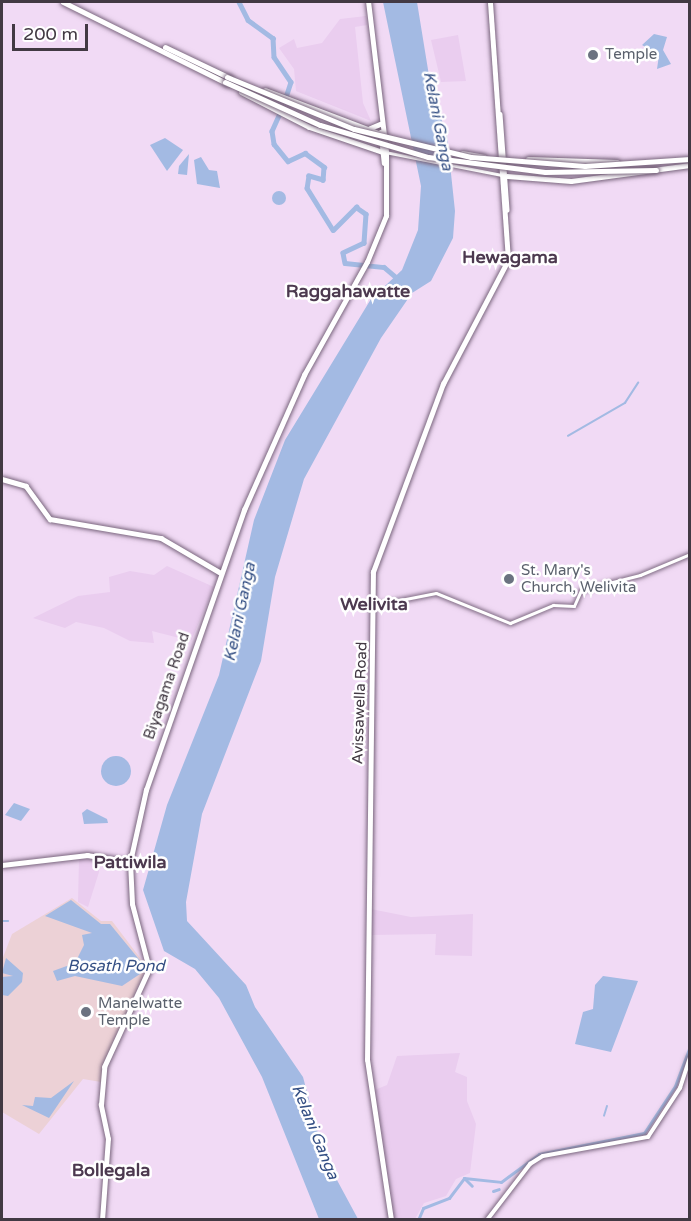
<!DOCTYPE html>
<html>
<head>
<meta charset="utf-8">
<style>
	body { margin:0 }
	#map { position:relative; width:691px; height:1221px; overflow:hidden; background:#f1daf5; font-family:"Varela Round",sans-serif }
	div>[style] { position:absolute }
	.built>* { inset:0; background:#eacdef }
	.education>* { inset:0; background:#ecd1d6 }
	.water>* { inset:0; background:#a3bae3 }
	.round { border-radius:50% }
	.stream>* { height:1.5px; margin:-0.75px; padding:0 0.75px; transform-origin:0.75px; border-radius:0.75px; background:#a3bae3 }
	.canal>* { height:3px; margin:-1.5px; padding:0 1.5px; transform-origin:1.5px; border-radius:1.5px; background:#a3bae3 }
	.river>* { height:4.5px; margin:-2.25px; padding:0 2.25px; transform-origin:2.25px; border-radius:2.25px; background:#a3bae3 }
	.roads { filter:drop-shadow(0 0 2px #7a667e) drop-shadow(0 0 2px #7a667e) }
	.tertiary>* { height:3px; margin:-1.5px; padding:0 1.5px; transform-origin:1.5px; border-radius:1.5px; background:#fff }
	.secondary>* { height:4px; margin:-2px; padding:0 2px; transform-origin:2px; border-radius:2px; background:#fff }
	.primary>* { height:4.5px; margin:-2.25px; padding:0 2.25px; transform-origin:2.25px; border-radius:2.25px; background:#fff }
	.motorway>* { height:5px; margin:-2.5px; padding:0 2.5px; transform-origin:2.5px; border-radius:2.5px; background:#fff }
	.bridges { filter:drop-shadow(0 0 2px #7a667e) drop-shadow(0 0 2px #7a667e) }
	.motorway-bridge>* { height:5px; margin:-2.5px; padding:0 2.5px; transform-origin:2.5px; border-radius:2.5px; background:#fff }
	.dots>* { width:16px; height:16px; translate:-50% -50%; box-sizing:border-box; border:3px solid #fff; border-radius:50% }
	span { translate:-50% -50%; white-space:nowrap; text-align:center; line-height:1.15; -webkit-text-stroke:5px #fff; paint-order:stroke }
	.worship-label { font-size:15px; color:#5b616d }
	.left { translate:0 -50%; text-align:left }
	.street-label { font-size:15px; color:#423943 }
	.water-label { font-size:16px; color:#344f84; font-style:italic }
	.quarter-label { font-size:18px; color:#4c394f; font-weight:700 }
	.frame { position:absolute; inset:0; border:3px solid #423943; pointer-events:none }
	.scale { position:absolute; left:12px; top:24px; width:76px; height:27px; box-sizing:border-box; border:3px solid #423943; border-top:0; padding-left:8px; font-size:18px; line-height:21px; white-space:nowrap; color:#423943; -webkit-text-stroke:4px #fff; paint-order:stroke }
</style>
</head>
<body>
<div id="map">
	<div class="built">
		<i style="clip-path:polygon(366px 16px,367px 25px,355px 27px,363px 103px,371px 121px,296px 91px,294px 69px,279px 48px,294px 39px,297px 48px,322px 43px,340px 19px)"></i>
		<i style="clip-path:polygon(458px 35px,466px 81px,441px 82px,431px 40px)"></i>
		<i style="clip-path:polygon(167px 566px,214px 587px,191px 641px,152px 631px,154px 643px,130px 641px,104px 628px,76px 622px,65px 628px,33px 618px,78px 596px,110px 592px,109px 577px,130px 571px,154px 575px)"></i>
		<i style="clip-path:polygon(98px 858px,99px 872px,88px 907px,78px 902px,79px 859px)"></i>
		<i style="clip-path:polygon(371px 909px,411px 917px,473px 914px,472px 956px,435px 955px,436px 934px,371px 935px)"></i>
		<i style="clip-path:polygon(460px 1053px,455px 1072px,467px 1077px,467px 1101px,476px 1124px,470px 1173px,456px 1179px,446px 1196px,424px 1203px,415px 1219px,393px 1219px,372px 1091px,387px 1085px,397px 1056px)"></i>
	</div>
	<div class="education">
		<i style="clip-path:polygon(72px 898px,101px 921px,112px 921px,147px 967px,104px 1062px,101px 1082px,83px 1079px,39px 1134px,2px 1112px,2px 960px,12px 934px)"></i>
	</div>
	<div class="water">
		<i style="clip-path:polygon(383px 2px,417px 2px,431px 88px,447px 136px,455px 211px,453px 238px,431px 281px,412px 293px,381px 338px,304px 479px,275px 577px,261px 661px,202px 814px,186px 902px,187px 921px,246px 985px,255px 1007px,303px 1077px,324px 1156px,358px 1219px,319px 1219px,262px 1077px,219px 998px,195px 969px,164px 951px,143px 890px,167px 805px,219px 675px,254px 520px,285px 440px,371px 299px,402px 270px,418px 230px,421px 186px)"></i>
		<i style="clip-path:polygon(654px 34px,667px 37px,663px 50px,671px 64px,657px 69px,659px 55px,642px 45px)"></i>
		<i style="clip-path:polygon(165px 138px,183px 150px,167px 171px,150px 145px)"></i>
		<i style="clip-path:polygon(189px 154px,187px 175px,178px 174px,179px 166px)"></i>
		<i style="clip-path:polygon(201px 157px,209px 170px,217px 171px,220px 188px,197px 184px,194px 160px)"></i>
		<i class="round" style="left:272px;top:191px;width:14px;height:14px"></i>
		<i class="round" style="left:101px;top:756px;width:30px;height:30px"></i>
		<i style="clip-path:polygon(14px 803px,30px 809px,21px 821px,5px 815px)"></i>
		<i style="clip-path:polygon(87px 809px,107px 819px,108px 823px,84px 824px,82px 813px)"></i>
		<i style="clip-path:polygon(71px 900px,101px 924px,110px 924px,142px 963px,140px 974px,122px 986px,75px 976px,57px 981px,53px 971px,75px 963px,84px 945px,82px 935px,92px 933px,45px 916px)"></i>
		<i style="clip-path:polygon(6px 958px,23px 973px,22px 982px,8px 996px,2px 995px,2px 977px,13px 976px,2px 973px)"></i>
		<i style="clip-path:polygon(603px 976px,638px 981px,611px 1052px,575px 1044px,583px 1012px,593px 1009px,595px 985px)"></i>
		<i style="clip-path:polygon(74px 1081px,49px 1118px,22px 1105px,33px 1106px,35px 1097px,51px 1098px)"></i>
	</div>
	<div class="stream">
		<i style="left:568px;top:436px;width:66px;rotate:-30.1deg"></i>
		<i style="left:625px;top:403px;width:24px;rotate:-57deg"></i>
		<i style="left:2px;top:921px;width:6px"></i>
		<i style="left:604px;top:1116px;width:10px;rotate:-73deg"></i>
	</div>
	<div class="canal">
		<i style="left:464px;top:1178px;width:11px;rotate:45deg"></i>
		<i style="left:493px;top:1191px;width:6px;rotate:-18deg"></i>
		<i style="left:418px;top:1220px;width:13px;rotate:-67deg"></i>
		<i style="left:423px;top:1208px;width:28px;rotate:-21deg"></i>
		<i style="left:449px;top:1198px;width:25px;rotate:-53deg"></i>
		<i style="left:464px;top:1178px;width:37px;rotate:6deg"></i>
		<i style="left:501px;top:1182px;width:47px;rotate:-36.4deg"></i>
		<i style="left:539px;top:1154px;width:107px;rotate:-11.3deg"></i>
		<i style="left:644px;top:1133px;width:56px;rotate:-56.6deg"></i>
		<i style="left:675px;top:1086px;width:43px;rotate:-69.4deg"></i>
	</div>
	<div class="river">
		<i style="left:239px;top:2px;width:20px;rotate:63deg"></i>
		<i style="left:248px;top:20px;width:31px;rotate:36deg"></i>
		<i style="left:273px;top:38px;width:19px;rotate:87deg"></i>
		<i style="left:274px;top:57px;width:30px;rotate:56deg"></i>
		<i style="left:291px;top:82px;width:20px;rotate:108deg"></i>
		<i style="left:281px;top:111px;width:22px;rotate:114deg"></i>
		<i style="left:272px;top:131px;width:13px;rotate:81deg"></i>
		<i style="left:274px;top:144px;width:22px;rotate:51deg"></i>
		<i style="left:288px;top:161px;width:19px;rotate:-25deg"></i>
		<i style="left:305px;top:153px;width:24px;rotate:36deg"></i>
		<i style="left:324px;top:167px;width:13px;rotate:94deg"></i>
		<i style="left:323px;top:180px;width:15px;rotate:-164deg"></i>
		<i style="left:309px;top:176px;width:12px;rotate:99deg"></i>
		<i style="left:307px;top:188px;width:49px;rotate:58.2deg"></i>
		<i style="left:333px;top:230px;width:33px;rotate:-45deg"></i>
		<i style="left:356px;top:207px;width:12px;rotate:35deg"></i>
		<i style="left:366px;top:214px;width:29px;rotate:94deg"></i>
		<i style="left:364px;top:243px;width:23px;rotate:155deg"></i>
		<i style="left:343px;top:253px;width:10px;rotate:79deg"></i>
		<i style="left:345px;top:263px;width:39px;rotate:6deg"></i>
		<i style="left:384px;top:267px;width:16px;rotate:40deg"></i>
	</div>
	<div class="roads">
		<div class="tertiary">
			<i style="left:385px;top:152px;width:119px;rotate:11.1deg"></i>
			<i style="left:462px;top:152px;width:23px;rotate:10deg"></i>
			<i style="left:375px;top:605px;width:62px;rotate:-11.1deg"></i>
			<i style="left:436px;top:593px;width:80px;rotate:22.1deg"></i>
			<i style="left:510px;top:623px;width:47px;rotate:-22.7deg"></i>
			<i style="left:553px;top:605px;width:21px;rotate:3deg"></i>
			<i style="left:574px;top:606px;width:17px;rotate:-66deg"></i>
			<i style="left:581px;top:590px;width:61px;rotate:-14.3deg"></i>
			<i style="left:640px;top:575px;width:54px;rotate:-22.8deg"></i>
		</div>
		<div class="secondary">
			<i style="left:487px;top:1220px;width:71px;rotate:-52.5deg"></i>
			<i style="left:530px;top:1164px;width:15px;rotate:-32deg"></i>
			<i style="left:543px;top:1156px;width:107px;rotate:-10.3deg"></i>
			<i style="left:648px;top:1137px;width:59px;rotate:-56.9deg"></i>
			<i style="left:680px;top:1088px;width:33px;rotate:-72deg"></i>
		</div>
		<div class="primary">
			<i style="left:500px;top:114px;width:96px;rotate:85.8deg"></i>
			<i style="left:381px;top:132px;width:31px;rotate:84deg"></i>
			<i style="left:2px;top:479px;width:25px;rotate:16deg"></i>
			<i style="left:26px;top:486px;width:41px;rotate:54deg"></i>
			<i style="left:50px;top:519px;width:113px;rotate:9.7deg"></i>
			<i style="left:161px;top:538px;width:69px;rotate:30.3deg"></i>
			<i style="left:2px;top:865px;width:86px;rotate:-6.7deg"></i>
			<i style="left:87px;top:855px;width:44px;rotate:9.2deg"></i>
			<i style="left:102px;top:1220px;width:81px;rotate:-85.8deg"></i>
			<i style="left:108px;top:1139px;width:35px;rotate:-102deg"></i>
			<i style="left:101px;top:1105px;width:38px;rotate:-85deg"></i>
			<i style="left:104px;top:1067px;width:108px;rotate:-65.3deg"></i>
			<i style="left:149px;top:969px;width:67px;rotate:-104.7deg"></i>
			<i style="left:132px;top:904px;width:42px;rotate:-92.7deg"></i>
			<i style="left:130px;top:862px;width:74px;rotate:-77.5deg"></i>
			<i style="left:146px;top:790px;width:297px;rotate:-70.7deg"></i>
			<i style="left:244px;top:510px;width:148px;rotate:-66deg"></i>
			<i style="left:304px;top:375px;width:129px;rotate:-60.9deg"></i>
			<i style="left:367px;top:262px;width:50px;rotate:-67.6deg"></i>
			<i style="left:386px;top:216px;width:64px;rotate:-90deg"></i>
			<i style="left:386px;top:152px;width:151px;rotate:-96.8deg"></i>
			<i style="left:391px;top:1220px;width:162px;rotate:-98.5deg"></i>
			<i style="left:367px;top:1060px;width:488px;rotate:-89.3deg"></i>
			<i style="left:373px;top:572px;width:201px;rotate:-69.6deg"></i>
			<i style="left:443px;top:384px;width:140px;rotate:-62.3deg"></i>
			<i style="left:508px;top:260px;width:259px;rotate:-94deg"></i>
		</div>
		<div class="motorway">
			<i style="left:63px;top:2px;width:184px;rotate:26.4deg"></i>
			<i style="left:165px;top:47px;width:72px;rotate:25.5deg"></i>
			<i style="left:265px;top:90px;width:124px;rotate:20.8deg"></i>
			<i style="left:241px;top:92px;width:76px;rotate:27.2deg"></i>
			<i style="left:309px;top:127px;width:78px;rotate:18.7deg"></i>
			<i style="left:370px;top:128px;width:11px;rotate:-22deg"></i>
			<i style="left:528px;top:159px;width:89px;rotate:1.9deg"></i>
			<i style="left:507px;top:176px;width:64px;rotate:4.5deg"></i>
			<i style="left:571px;top:181px;width:120px;rotate:-7.7deg"></i>
		</div>
	</div>
	<div class="bridges">
		<div class="motorway-bridge">
			<i style="left:227px;top:77px;width:137px;rotate:22.3deg"></i>
			<i style="left:354px;top:129px;width:120px;rotate:13.5deg"></i>
			<i style="left:471px;top:157px;width:114px;rotate:4.5deg"></i>
			<i style="left:585px;top:166px;width:105px;rotate:-3.8deg"></i>
			<i style="left:225px;top:82px;width:104px;rotate:24.4deg"></i>
			<i style="left:320px;top:125px;width:113px;rotate:16.5deg"></i>
			<i style="left:428px;top:157px;width:118px;rotate:7.3deg"></i>
			<i style="left:545px;top:172px;width:111px;rotate:-1deg"></i>
		</div>
	</div>
	<div class="dots">
		<i style="left:593px;top:55px;background:#6b7280"></i>
		<i style="left:509px;top:579px;background:#6b7280"></i>
		<i style="left:86px;top:1012px;background:#6b7280"></i>
	</div>
	<div class="worship-label">
		<span class="left" style="left:605px;top:55px">Temple</span>
		<span class="left" style="left:521px;top:579px">St. Mary's<br>Church, Welivita</span>
		<span class="left" style="left:98px;top:1012px">Manelwatte<br>Temple</span>
	</div>
	<div class="street-label">
		<span style="left:167px;top:686px;rotate:-71deg">Biyagama Road</span>
		<span style="left:360px;top:703px;rotate:-88deg">Avissawella Road</span>
	</div>
	<div class="water-label">
		<span style="left:438px;top:121px;rotate:79deg">Kelani Ganga</span>
		<span style="left:240px;top:612px;rotate:-78deg">Kelani Ganga</span>
		<span style="left:116px;top:966px">Bosath Pond</span>
		<span style="left:315px;top:1132px;rotate:68deg">Kelani Ganga</span>
	</div>
	<div class="quarter-label">
		<span style="left:510px;top:257px">Hewagama</span>
		<span style="left:348px;top:291px">Raggahawatte</span>
		<span style="left:374px;top:604px">Welivita</span>
		<span style="left:130px;top:862px">Pattiwila</span>
		<span style="left:111px;top:1170px">Bollegala</span>
	</div>
	<div class="frame"></div>
	<div class="scale">200 m</div>
</div>
</body>
</html>
